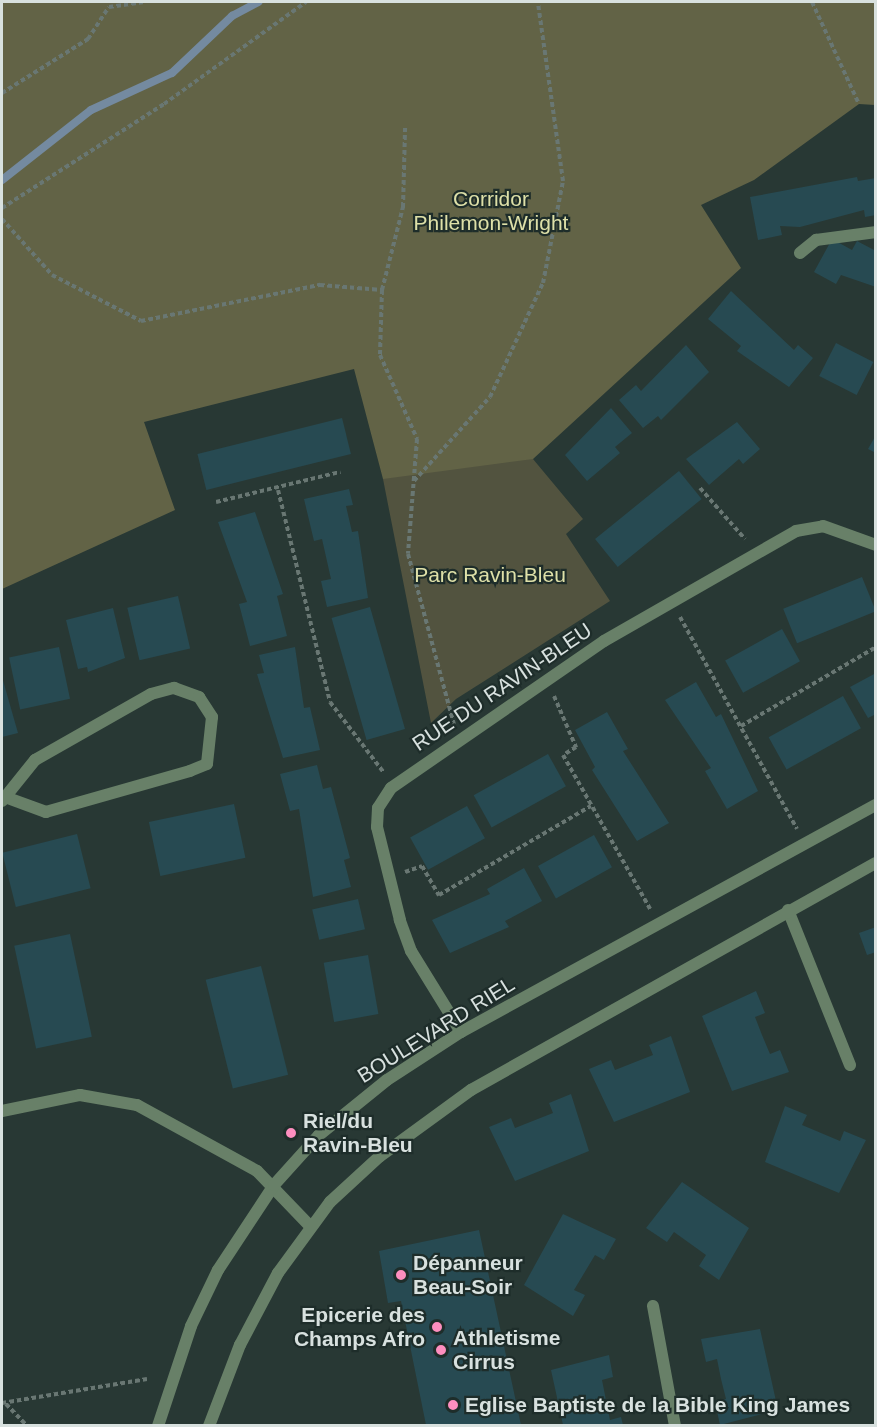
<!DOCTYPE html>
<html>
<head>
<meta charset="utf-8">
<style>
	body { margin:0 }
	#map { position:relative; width:877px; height:1427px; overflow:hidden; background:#283834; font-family:Helvetica,sans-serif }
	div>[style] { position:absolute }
	.green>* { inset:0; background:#52533f }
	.forest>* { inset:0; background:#626346 }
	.stream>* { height:8px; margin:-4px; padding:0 4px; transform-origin:4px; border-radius:4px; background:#748aa0 }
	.building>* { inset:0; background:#274a52; transform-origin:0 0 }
	.path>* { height:4px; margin-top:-2px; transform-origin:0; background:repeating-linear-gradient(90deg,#697773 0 4.5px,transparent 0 7.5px) }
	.service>* { height:12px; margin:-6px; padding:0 6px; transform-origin:6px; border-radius:6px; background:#688068 }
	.minor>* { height:12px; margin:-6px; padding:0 6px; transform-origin:6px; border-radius:6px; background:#688068 }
	.tertiary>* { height:12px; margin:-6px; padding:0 6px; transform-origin:6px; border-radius:6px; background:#688068 }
	.dots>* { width:16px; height:16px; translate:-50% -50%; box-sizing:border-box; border:3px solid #1e2d2a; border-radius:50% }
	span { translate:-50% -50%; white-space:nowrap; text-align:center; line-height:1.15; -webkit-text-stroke:4.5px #1e2d2a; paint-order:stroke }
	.park-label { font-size:21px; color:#dee0a8 }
	.street-label { font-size:21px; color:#d8e1df }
	.poi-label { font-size:21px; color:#d8e1df; font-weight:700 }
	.left { translate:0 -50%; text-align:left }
	.right { translate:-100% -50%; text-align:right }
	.frame { position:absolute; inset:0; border:3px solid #d8e1df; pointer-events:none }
</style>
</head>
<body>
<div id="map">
	<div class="green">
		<i style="clip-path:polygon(388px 416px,533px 459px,583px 519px,566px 534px,610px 601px,456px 699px,431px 723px,383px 479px)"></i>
	</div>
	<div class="forest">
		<i style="clip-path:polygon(2px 2px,875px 2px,875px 105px,859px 104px,754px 180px,701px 205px,741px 268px,533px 459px,383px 479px,354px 369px,144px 422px,175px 510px,2px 589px)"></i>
	</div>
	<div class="stream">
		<i style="left:2px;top:180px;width:113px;rotate:-38.2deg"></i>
		<i style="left:91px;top:110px;width:89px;rotate:-24.6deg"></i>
		<i style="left:172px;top:73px;width:83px;rotate:-43.5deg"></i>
		<i style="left:232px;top:16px;width:30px;rotate:-28deg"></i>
	</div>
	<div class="building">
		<i style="clip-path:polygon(857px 177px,858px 181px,876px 178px,876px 215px,865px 217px,864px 210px,800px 227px,780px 226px,782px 235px,758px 240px,750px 197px)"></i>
		<i style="clip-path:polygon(832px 239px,852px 250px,857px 241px,876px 251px,876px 287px,841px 275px,836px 284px,814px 272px)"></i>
		<i style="clip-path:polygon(731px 291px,794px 350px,798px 345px,813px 358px,789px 387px,737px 351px,741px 346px,708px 319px)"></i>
		<i style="left:836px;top:343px;width:42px;height:37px;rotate:27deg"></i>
		<i style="clip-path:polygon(686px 345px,709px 372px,661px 420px,658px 416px,643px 428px,619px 400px,636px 385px,641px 391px)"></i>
		<i style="clip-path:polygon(611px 408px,632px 433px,615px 447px,620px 453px,587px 481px,565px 455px)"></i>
		<i style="left:342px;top:418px;width:37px;height:149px;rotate:76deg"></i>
		<i style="clip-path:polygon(737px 422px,760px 449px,743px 464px,739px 459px,709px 485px,686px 459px)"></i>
		<i style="clip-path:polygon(876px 435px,876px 453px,868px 449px)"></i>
		<i style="left:679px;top:471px;width:36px;height:108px;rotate:51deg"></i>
		<i style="clip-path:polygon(349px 489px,353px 505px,346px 506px,352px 532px,358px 531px,368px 598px,327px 607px,321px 581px,331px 579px,322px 539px,314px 541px,304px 499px)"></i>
		<i style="clip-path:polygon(255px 512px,283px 594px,277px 596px,287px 636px,250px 646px,239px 604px,247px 602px,218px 522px)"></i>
		<i style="left:862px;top:577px;width:37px;height:85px;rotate:68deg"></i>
		<i style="left:178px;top:596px;width:54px;height:52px;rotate:77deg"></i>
		<i style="left:370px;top:607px;width:127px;height:40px;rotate:74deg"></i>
		<i style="clip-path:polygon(113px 608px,125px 658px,88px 672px,87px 667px,78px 669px,66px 620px)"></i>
		<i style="left:782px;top:629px;width:37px;height:65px;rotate:61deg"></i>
		<i style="left:59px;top:647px;width:53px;height:51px;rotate:78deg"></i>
		<i style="clip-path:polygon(295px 647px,304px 708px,310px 707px,320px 750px,283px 758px,257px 674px,264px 673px,259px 655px)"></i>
		<i style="clip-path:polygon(876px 673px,876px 714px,868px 718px,850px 687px)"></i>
		<i style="clip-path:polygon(2px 677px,18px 733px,2px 737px)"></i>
		<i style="clip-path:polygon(696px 682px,716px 717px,721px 714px,758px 791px,727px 809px,705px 771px,711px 768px,665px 700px)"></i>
		<i style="left:843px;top:696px;width:37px;height:85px;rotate:61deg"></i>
		<i style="clip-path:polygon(607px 712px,628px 749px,623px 751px,669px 823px,637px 841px,592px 770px,595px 767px,575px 730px)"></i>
		<i style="left:548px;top:754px;width:37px;height:85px;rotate:61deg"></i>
		<i style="clip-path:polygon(317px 765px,323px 789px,331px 787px,350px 858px,344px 860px,351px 887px,313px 897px,299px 809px,290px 811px,280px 774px)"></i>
		<i style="left:234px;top:804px;width:55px;height:87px;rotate:78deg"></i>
		<i style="left:467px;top:806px;width:37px;height:65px;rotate:61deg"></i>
		<i style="left:77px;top:834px;width:56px;height:77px;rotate:76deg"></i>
		<i style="left:594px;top:835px;width:37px;height:64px;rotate:61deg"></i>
		<i style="clip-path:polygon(524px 868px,542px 901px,505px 921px,509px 927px,450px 953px,432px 920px,490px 894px,487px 889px)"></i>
		<i style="left:358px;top:899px;width:31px;height:47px;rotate:77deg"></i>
		<i style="clip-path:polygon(876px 927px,876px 952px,867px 955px,859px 933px)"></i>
		<i style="left:70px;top:934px;width:105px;height:57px;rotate:78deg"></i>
		<i style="left:368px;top:955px;width:60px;height:45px;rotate:80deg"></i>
		<i style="left:261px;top:966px;width:112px;height:57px;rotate:76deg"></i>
		<i style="clip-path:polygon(756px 991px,765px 1013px,755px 1017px,762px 1035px,770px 1054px,780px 1050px,789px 1072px,732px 1091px,702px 1016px)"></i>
		<i style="clip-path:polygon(671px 1036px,690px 1092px,614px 1122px,589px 1069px,611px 1060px,615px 1070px,653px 1055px,649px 1045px)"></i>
		<i style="clip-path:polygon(571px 1094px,589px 1151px,515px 1181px,489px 1127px,511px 1118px,515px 1128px,553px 1113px,549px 1103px)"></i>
		<i style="clip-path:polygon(785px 1106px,807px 1115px,802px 1125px,840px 1141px,844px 1131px,866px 1140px,839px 1193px,765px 1162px)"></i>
		<i style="clip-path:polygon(682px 1182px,749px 1228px,719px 1280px,699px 1266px,706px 1255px,674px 1232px,667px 1242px,646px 1228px)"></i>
		<i style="clip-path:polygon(563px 1214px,616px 1239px,604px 1260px,595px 1255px,574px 1290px,585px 1295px,573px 1316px,524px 1285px)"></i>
		<i style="clip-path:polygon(479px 1230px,521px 1425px,426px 1425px,401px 1301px,388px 1303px,379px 1251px)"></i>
		<i style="clip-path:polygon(760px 1329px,778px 1410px,720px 1425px,715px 1402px,726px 1399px,721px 1379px,717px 1359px,706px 1362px,701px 1339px)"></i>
		<i style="clip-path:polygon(609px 1355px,613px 1377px,602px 1380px,610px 1420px,621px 1417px,623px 1425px,563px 1425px,551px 1370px)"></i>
	</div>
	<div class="path">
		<i style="left:812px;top:2px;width:112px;rotate:65.3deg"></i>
		<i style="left:2px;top:93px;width:102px;rotate:-32.1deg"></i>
		<i style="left:88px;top:39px;width:38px;rotate:-57deg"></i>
		<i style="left:109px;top:7px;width:37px;rotate:-8deg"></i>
		<i style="left:2px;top:208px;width:193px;rotate:-32.7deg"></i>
		<i style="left:164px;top:104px;width:175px;rotate:-35.7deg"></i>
		<i style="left:2px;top:219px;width:75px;rotate:48.2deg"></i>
		<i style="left:52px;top:275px;width:100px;rotate:27.3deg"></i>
		<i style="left:141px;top:321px;width:183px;rotate:-11.4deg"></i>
		<i style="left:320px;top:285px;width:62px;rotate:4.6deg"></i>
		<i style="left:382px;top:290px;width:65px;rotate:91.8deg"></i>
		<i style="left:380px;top:355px;width:92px;rotate:66.2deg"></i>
		<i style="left:417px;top:439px;width:115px;rotate:94.5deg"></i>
		<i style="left:408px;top:554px;width:176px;rotate:74.9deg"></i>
		<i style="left:382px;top:290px;width:86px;rotate:-75.8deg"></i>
		<i style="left:403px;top:207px;width:79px;rotate:-88.5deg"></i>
		<i style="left:414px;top:481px;width:113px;rotate:-47.9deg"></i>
		<i style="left:490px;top:397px;width:126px;rotate:-65.1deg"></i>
		<i style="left:543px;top:283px;width:104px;rotate:-78.9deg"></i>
		<i style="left:563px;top:181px;width:181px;rotate:-98deg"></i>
		<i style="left:700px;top:488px;width:68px;rotate:48.6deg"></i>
		<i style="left:278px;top:490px;width:218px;rotate:76.2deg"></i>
		<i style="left:330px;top:702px;width:89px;rotate:52.7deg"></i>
		<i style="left:216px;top:502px;width:128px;rotate:-13.6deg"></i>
		<i style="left:680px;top:617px;width:242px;rotate:61.1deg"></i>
		<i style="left:554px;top:696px;width:56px;rotate:66.7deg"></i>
		<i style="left:576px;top:747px;width:15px;rotate:148deg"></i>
		<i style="left:563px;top:755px;width:177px;rotate:60.5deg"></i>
		<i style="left:741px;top:726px;width:156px;rotate:-30.3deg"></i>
		<i style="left:405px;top:872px;width:18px;rotate:-19deg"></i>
		<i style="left:422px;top:866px;width:34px;rotate:60deg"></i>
		<i style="left:439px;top:895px;width:176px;rotate:-30.4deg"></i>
		<i style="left:2px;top:1403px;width:147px;rotate:-9.4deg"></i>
		<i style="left:6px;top:1404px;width:30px;rotate:46deg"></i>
	</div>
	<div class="service">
		<i style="left:800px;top:253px;width:21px;rotate:-39deg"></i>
		<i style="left:816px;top:240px;width:61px;rotate:-7.6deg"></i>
	</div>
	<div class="minor">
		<i style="left:2px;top:801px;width:53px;rotate:-51.2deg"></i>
		<i style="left:35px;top:760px;width:133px;rotate:-29.6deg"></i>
		<i style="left:151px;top:694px;width:24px;rotate:-15deg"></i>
		<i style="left:174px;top:688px;width:27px;rotate:20deg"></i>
		<i style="left:199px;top:697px;width:24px;rotate:57deg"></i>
		<i style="left:212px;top:717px;width:47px;rotate:96.1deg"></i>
		<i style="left:207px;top:764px;width:18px;rotate:158deg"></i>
		<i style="left:190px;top:771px;width:150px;rotate:164.1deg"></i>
		<i style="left:46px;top:812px;width:44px;rotate:-159.9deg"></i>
		<i style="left:788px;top:910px;width:167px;rotate:68.2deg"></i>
		<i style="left:461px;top:1032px;width:95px;rotate:-121.7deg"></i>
		<i style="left:411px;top:951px;width:33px;rotate:-110deg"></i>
		<i style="left:400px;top:920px;width:96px;rotate:-103.9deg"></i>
		<i style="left:377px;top:827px;width:19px;rotate:-87deg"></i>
		<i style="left:378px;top:808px;width:24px;rotate:-57deg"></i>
		<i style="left:391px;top:788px;width:259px;rotate:-34.6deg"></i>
		<i style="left:604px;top:641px;width:221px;rotate:-29.8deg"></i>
		<i style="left:796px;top:531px;width:27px;rotate:-10deg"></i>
		<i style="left:823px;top:526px;width:56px;rotate:19.7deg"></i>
		<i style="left:2px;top:1111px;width:80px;rotate:-11.6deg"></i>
		<i style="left:80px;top:1095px;width:58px;rotate:10deg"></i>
		<i style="left:137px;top:1105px;width:137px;rotate:28.8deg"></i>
		<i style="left:257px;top:1171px;width:76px;rotate:46.1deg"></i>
		<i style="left:653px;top:1306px;width:122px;rotate:79.6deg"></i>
	</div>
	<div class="tertiary">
		<i style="left:158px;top:1426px;width:105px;rotate:-71.7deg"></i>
		<i style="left:191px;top:1326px;width:62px;rotate:-64.3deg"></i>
		<i style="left:218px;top:1270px;width:102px;rotate:-56.6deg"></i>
		<i style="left:274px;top:1185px;width:67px;rotate:-48deg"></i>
		<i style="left:319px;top:1135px;width:87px;rotate:-39deg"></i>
		<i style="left:387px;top:1080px;width:88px;rotate:-33deg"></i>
		<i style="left:461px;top:1032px;width:473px;rotate:-28.7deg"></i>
		<i style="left:209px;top:1426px;width:87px;rotate:-69.1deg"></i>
		<i style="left:240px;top:1345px;width:81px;rotate:-62.2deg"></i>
		<i style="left:278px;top:1273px;width:88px;rotate:-53.8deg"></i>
		<i style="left:330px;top:1202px;width:67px;rotate:-42.6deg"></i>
		<i style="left:379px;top:1157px;width:114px;rotate:-36.1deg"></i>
		<i style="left:471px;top:1090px;width:464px;rotate:-29.3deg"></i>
	</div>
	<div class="dots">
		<i style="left:291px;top:1133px;background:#fd8ebf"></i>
		<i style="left:401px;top:1275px;background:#fd8ebf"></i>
		<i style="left:437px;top:1327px;background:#fd8ebf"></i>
		<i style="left:441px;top:1350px;background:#fd8ebf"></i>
		<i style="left:453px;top:1405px;background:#fd8ebf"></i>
	</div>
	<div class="park-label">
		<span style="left:491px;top:211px">Corridor<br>Philemon-Wright</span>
		<span style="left:490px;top:575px">Parc Ravin-Bleu</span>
	</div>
	<div class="street-label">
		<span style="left:502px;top:687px;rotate:-34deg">RUE DU RAVIN-BLEU</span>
		<span style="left:436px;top:1030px;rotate:-32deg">BOULEVARD RIEL</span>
	</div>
	<div class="poi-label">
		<span class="left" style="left:303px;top:1133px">Riel/du<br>Ravin-Bleu</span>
		<span class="left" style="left:413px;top:1275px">Dépanneur<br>Beau-Soir</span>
		<span class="right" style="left:425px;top:1327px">Epicerie des<br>Champs Afro</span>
		<span class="left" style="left:453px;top:1350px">Athletisme<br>Cirrus</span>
		<span class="left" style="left:465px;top:1405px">Eglise Baptiste de la Bible King James</span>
	</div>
	<div class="frame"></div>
</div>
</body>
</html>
